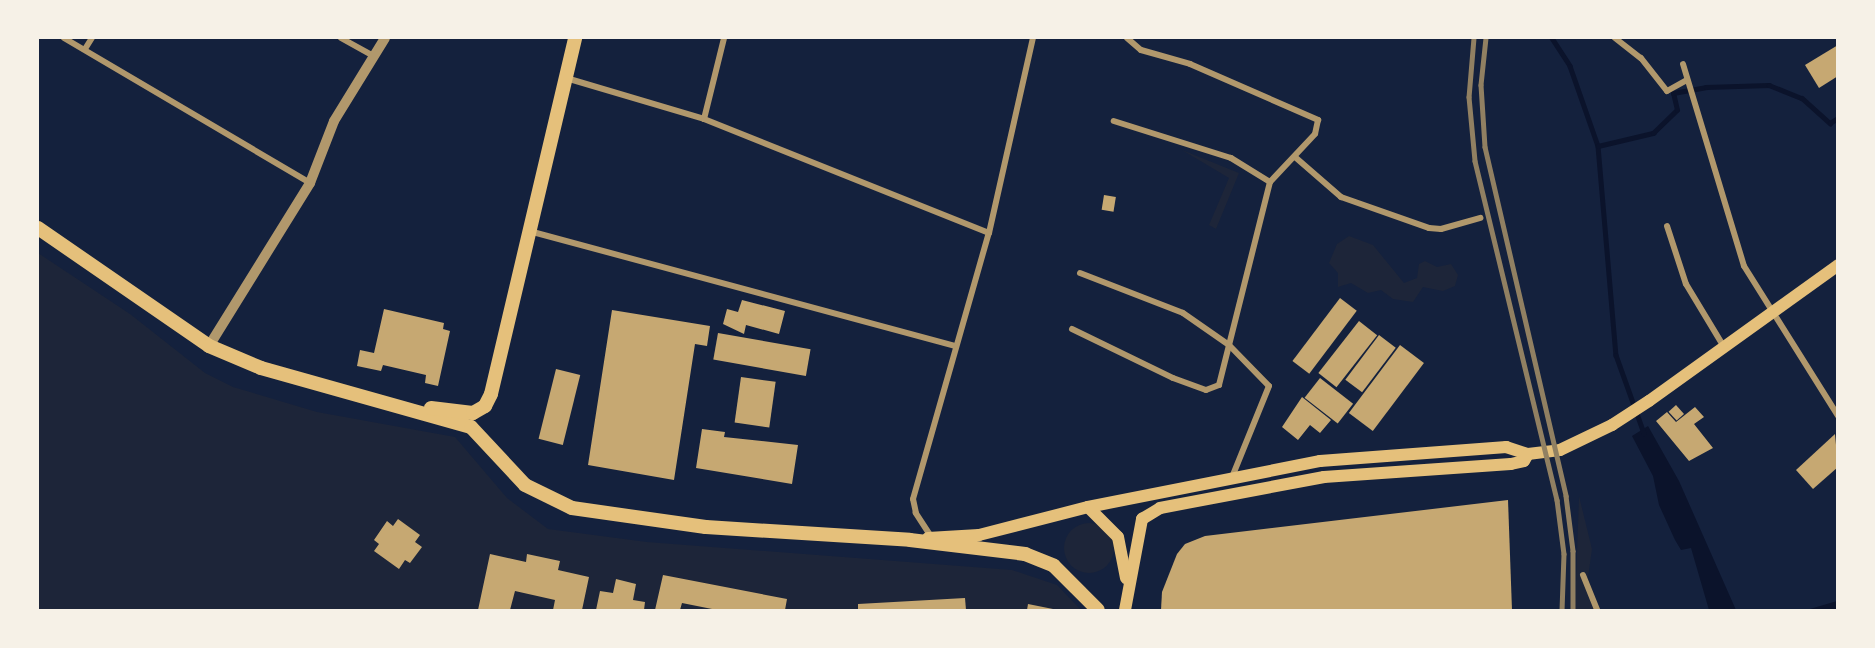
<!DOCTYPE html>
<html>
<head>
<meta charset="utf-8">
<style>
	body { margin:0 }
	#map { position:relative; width:1875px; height:648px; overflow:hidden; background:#14213d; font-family:"Sofia Sans Condensed",sans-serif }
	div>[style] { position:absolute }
	.green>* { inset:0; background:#1d2539 }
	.round { border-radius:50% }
	.water>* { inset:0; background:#0b132b }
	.stream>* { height:4.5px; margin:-2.25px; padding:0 2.25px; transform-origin:2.25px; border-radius:2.25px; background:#0b132b }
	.building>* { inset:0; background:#c6a872; transform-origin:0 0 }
	.minor>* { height:6px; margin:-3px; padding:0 3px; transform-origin:3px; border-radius:3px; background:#b1986c }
	.tertiary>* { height:10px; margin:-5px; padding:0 5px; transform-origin:5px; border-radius:5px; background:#b1986c }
	.secondary>* { height:12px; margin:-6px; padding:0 6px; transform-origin:6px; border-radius:6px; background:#e5c07b }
	.primary>* { height:14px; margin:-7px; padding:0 7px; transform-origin:7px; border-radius:7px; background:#e5c07b }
	.rail>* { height:4.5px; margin:-2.25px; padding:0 2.25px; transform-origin:2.25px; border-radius:2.25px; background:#918062 }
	span { translate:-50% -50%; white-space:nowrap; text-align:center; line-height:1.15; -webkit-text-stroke:4.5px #f6f1e7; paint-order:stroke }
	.frame { position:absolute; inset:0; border:39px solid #f6f1e7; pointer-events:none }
</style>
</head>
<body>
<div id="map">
	<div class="green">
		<i style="clip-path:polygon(1182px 150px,1239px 173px,1216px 229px,1209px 225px,1229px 178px)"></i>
		<i style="clip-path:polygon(1349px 236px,1373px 245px,1404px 283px,1417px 278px,1419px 264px,1425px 261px,1437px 267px,1451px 264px,1458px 275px,1455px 286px,1443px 291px,1423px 287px,1413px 302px,1393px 299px,1381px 290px,1368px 293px,1351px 283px,1338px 287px,1338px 273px,1329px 263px,1337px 244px)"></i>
		<i style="clip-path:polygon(38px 253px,130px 314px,205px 373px,233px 387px,317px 412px,455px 437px,507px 498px,548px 529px,647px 542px,1012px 570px,1057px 585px,1081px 610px,38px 610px)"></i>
		<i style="clip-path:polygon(1579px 496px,1592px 549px,1588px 578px,1599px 610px,1575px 610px)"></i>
		<i class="round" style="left:1064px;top:523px;width:50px;height:50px"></i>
	</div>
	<div class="water">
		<i style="clip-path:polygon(1648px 426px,1679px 481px,1736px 610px,1709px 610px,1691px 548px,1681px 550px,1675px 540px,1659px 505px,1653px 476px,1632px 436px)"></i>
		<i style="clip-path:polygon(1837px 601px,1837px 610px,1801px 610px,1810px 609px)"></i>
	</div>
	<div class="stream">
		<i style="left:1552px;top:38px;width:33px;rotate:57deg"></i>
		<i style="left:1570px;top:66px;width:85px;rotate:70.7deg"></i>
		<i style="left:1598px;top:146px;width:210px;rotate:85.1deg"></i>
		<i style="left:1616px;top:355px;width:83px;rotate:70.3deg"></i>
		<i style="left:1598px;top:146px;width:57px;rotate:-13.3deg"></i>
		<i style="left:1653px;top:133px;width:33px;rotate:-44deg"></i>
		<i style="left:1677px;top:110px;width:17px;rotate:-103deg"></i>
		<i style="left:1673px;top:93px;width:34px;rotate:-10deg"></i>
		<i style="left:1706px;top:87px;width:63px;rotate:-1.8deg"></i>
		<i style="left:1769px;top:85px;width:35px;rotate:22deg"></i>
		<i style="left:1802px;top:98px;width:38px;rotate:42deg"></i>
		<i style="left:1830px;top:123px;width:9px;rotate:-32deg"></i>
	</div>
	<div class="building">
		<i style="clip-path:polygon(1838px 45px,1838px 76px,1819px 88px,1805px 65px)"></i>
		<i style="left:1104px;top:195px;width:12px;height:15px;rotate:9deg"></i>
		<i style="left:1340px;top:298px;width:21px;height:79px;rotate:37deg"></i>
		<i style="clip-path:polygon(742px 300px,785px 311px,779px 334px,746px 325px,744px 334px,723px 324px,727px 309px,738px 312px)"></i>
		<i style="clip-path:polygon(384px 309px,444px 323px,443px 329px,450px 331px,438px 386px,425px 383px,426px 375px,383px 365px,381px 371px,357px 366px,360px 350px,374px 353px)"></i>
		<i style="clip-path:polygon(612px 310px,710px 326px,707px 346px,695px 344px,674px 480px,588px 465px)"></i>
		<i style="left:1359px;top:321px;width:23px;height:66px;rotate:38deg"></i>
		<i style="left:718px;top:333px;width:94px;height:27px;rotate:10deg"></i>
		<i style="left:1379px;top:335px;width:21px;height:56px;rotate:37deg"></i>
		<i style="left:1400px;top:345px;width:30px;height:85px;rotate:37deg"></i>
		<i style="left:556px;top:369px;width:25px;height:72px;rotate:14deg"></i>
		<i style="left:741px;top:377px;width:35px;height:46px;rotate:8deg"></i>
		<i style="left:1320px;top:378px;width:42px;height:25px;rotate:38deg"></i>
		<i style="clip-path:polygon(1302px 397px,1331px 420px,1320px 433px,1310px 425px,1298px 440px,1282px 427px)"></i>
		<i style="left:1676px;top:405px;width:12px;height:10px;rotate:48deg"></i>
		<i style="clip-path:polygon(1695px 407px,1704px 417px,1694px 424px,1713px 448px,1689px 461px,1656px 421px,1667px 412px,1676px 422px)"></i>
		<i style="clip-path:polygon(702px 429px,725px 432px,724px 437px,798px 445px,792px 484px,696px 468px)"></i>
		<i style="clip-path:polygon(1835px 434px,1838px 467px,1813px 489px,1796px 470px)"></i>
		<i style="clip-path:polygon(1508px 500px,1512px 610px,1161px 610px,1162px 592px,1177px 554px,1185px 544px,1205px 536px)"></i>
		<i style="clip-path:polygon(398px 519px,420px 535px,415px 542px,422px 547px,410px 563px,405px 560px,399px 569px,374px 551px,379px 544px,374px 540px,387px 521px,393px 526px)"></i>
		<i style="clip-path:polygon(490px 554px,526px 562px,527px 554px,560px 561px,558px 570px,589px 577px,582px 610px,553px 610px,555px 600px,515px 591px,510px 610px,478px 610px)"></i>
		<i style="clip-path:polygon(663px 575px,787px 599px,785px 610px,717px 610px,682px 603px,680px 610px,655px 610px)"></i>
		<i style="clip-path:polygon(616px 579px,636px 584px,633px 600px,645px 602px,644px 610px,596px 610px,600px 591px,613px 593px)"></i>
		<i style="clip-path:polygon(965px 598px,966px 610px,858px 610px,858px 604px)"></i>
		<i style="clip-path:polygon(1028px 604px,1053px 609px,1052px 610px,1027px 610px)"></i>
	</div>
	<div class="minor">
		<i style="left:64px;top:38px;width:286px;rotate:30.5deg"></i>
		<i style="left:341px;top:38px;width:38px;rotate:29deg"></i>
		<i style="left:1127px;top:38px;width:18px;rotate:41deg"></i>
		<i style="left:1141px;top:50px;width:51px;rotate:15.9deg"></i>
		<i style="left:1190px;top:64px;width:140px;rotate:23.6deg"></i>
		<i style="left:1318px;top:120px;width:14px;rotate:102deg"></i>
		<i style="left:1315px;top:134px;width:66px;rotate:133.2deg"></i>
		<i style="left:1615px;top:38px;width:33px;rotate:38deg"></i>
		<i style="left:1641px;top:58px;width:42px;rotate:51.8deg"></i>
		<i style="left:1667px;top:91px;width:23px;rotate:-29deg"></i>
		<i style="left:85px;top:49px;width:13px;rotate:-58deg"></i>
		<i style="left:1683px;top:64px;width:211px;rotate:73.2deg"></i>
		<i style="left:1744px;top:266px;width:177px;rotate:57.9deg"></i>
		<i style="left:566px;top:78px;width:144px;rotate:16.5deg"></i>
		<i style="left:704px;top:119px;width:307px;rotate:21.8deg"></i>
		<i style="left:704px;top:119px;width:83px;rotate:-76.1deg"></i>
		<i style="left:1295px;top:157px;width:61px;rotate:41deg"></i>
		<i style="left:1341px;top:197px;width:93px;rotate:19.4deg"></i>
		<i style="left:1429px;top:228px;width:12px;rotate:5deg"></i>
		<i style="left:1441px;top:229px;width:41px;rotate:-15.8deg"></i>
		<i style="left:1667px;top:226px;width:61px;rotate:71.9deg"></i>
		<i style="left:1686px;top:284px;width:74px;rotate:58.9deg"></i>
		<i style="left:529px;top:231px;width:442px;rotate:15.1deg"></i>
		<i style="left:1080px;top:273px;width:110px;rotate:21.2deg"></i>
		<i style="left:1183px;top:313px;width:56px;rotate:34.8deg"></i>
		<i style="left:1229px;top:345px;width:57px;rotate:45.7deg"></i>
		<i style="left:1269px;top:386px;width:98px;rotate:112.1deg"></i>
		<i style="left:1072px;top:329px;width:112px;rotate:25.9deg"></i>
		<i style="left:1173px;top:378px;width:35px;rotate:20deg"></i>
		<i style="left:1206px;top:390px;width:14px;rotate:-21deg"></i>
		<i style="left:1219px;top:385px;width:209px;rotate:-75.9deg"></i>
		<i style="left:1270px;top:182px;width:46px;rotate:-148.4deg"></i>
		<i style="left:1231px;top:158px;width:123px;rotate:-162.5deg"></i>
		<i style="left:932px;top:538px;width:30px;rotate:-123deg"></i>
		<i style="left:916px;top:513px;width:14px;rotate:-102deg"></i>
		<i style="left:913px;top:499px;width:277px;rotate:-74.1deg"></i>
		<i style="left:989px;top:233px;width:200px;rotate:-77.3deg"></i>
		<i style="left:1583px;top:575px;width:38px;rotate:68deg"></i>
	</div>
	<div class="tertiary">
		<i style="left:209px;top:346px;width:192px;rotate:-58.2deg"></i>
		<i style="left:310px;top:183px;width:66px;rotate:-68.8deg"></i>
		<i style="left:334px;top:121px;width:97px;rotate:-58.4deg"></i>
	</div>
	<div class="secondary">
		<i style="left:1088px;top:507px;width:42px;rotate:45deg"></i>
		<i style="left:1118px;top:537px;width:42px;rotate:79deg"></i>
		<i style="left:928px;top:538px;width:51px;rotate:-3.4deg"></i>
		<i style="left:979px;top:535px;width:113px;rotate:-14.4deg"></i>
		<i style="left:1088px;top:507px;width:237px;rotate:-11.2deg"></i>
		<i style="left:1320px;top:461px;width:187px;rotate:-4.3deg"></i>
		<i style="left:1506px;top:447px;width:23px;rotate:18deg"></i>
		<i style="left:1528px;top:454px;width:32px;rotate:-7deg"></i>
		<i style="left:1560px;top:450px;width:58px;rotate:-25.7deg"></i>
		<i style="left:1612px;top:425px;width:44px;rotate:-33deg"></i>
		<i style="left:1649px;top:401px;width:233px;rotate:-35.7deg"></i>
		<i style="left:1125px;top:610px;width:93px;rotate:-79.4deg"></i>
		<i style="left:1142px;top:519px;width:21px;rotate:-31deg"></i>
		<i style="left:1160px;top:508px;width:167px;rotate:-10.7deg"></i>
		<i style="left:1324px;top:477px;width:187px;rotate:-4deg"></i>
		<i style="left:1511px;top:464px;width:13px;rotate:-13deg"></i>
		<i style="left:1524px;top:461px;width:8px;rotate:-60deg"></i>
	</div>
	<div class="primary">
		<i style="left:38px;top:228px;width:208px;rotate:34.6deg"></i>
		<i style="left:209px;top:346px;width:56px;rotate:22.9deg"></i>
		<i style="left:261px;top:368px;width:218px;rotate:15.7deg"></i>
		<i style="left:471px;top:427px;width:79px;rotate:47deg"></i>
		<i style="left:525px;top:485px;width:52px;rotate:26.1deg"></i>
		<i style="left:572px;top:508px;width:135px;rotate:8.1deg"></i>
		<i style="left:706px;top:527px;width:204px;rotate:3.6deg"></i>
		<i style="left:910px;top:540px;width:116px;rotate:6.9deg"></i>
		<i style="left:1025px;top:554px;width:31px;rotate:22deg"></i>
		<i style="left:1054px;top:566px;width:62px;rotate:45deg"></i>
		<i style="left:431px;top:408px;width:42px;rotate:6.8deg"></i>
		<i style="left:473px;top:413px;width:14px;rotate:-30deg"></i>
		<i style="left:485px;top:406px;width:13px;rotate:-63deg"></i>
		<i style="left:491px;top:394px;width:366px;rotate:-76.7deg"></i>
	</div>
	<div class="rail">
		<i style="left:1474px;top:38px;width:59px;rotate:94.8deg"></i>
		<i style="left:1469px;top:97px;width:64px;rotate:84.6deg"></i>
		<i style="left:1475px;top:161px;width:349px;rotate:76.4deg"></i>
		<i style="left:1557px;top:500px;width:54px;rotate:82.6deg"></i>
		<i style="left:1564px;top:554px;width:56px;rotate:92deg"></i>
		<i style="left:1486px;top:38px;width:47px;rotate:96.1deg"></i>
		<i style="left:1481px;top:85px;width:62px;rotate:86.3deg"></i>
		<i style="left:1485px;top:147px;width:358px;rotate:76.9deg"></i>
		<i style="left:1566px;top:496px;width:55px;rotate:82.7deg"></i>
		<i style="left:1573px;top:551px;width:59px;rotate:90deg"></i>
	</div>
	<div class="frame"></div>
</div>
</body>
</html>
